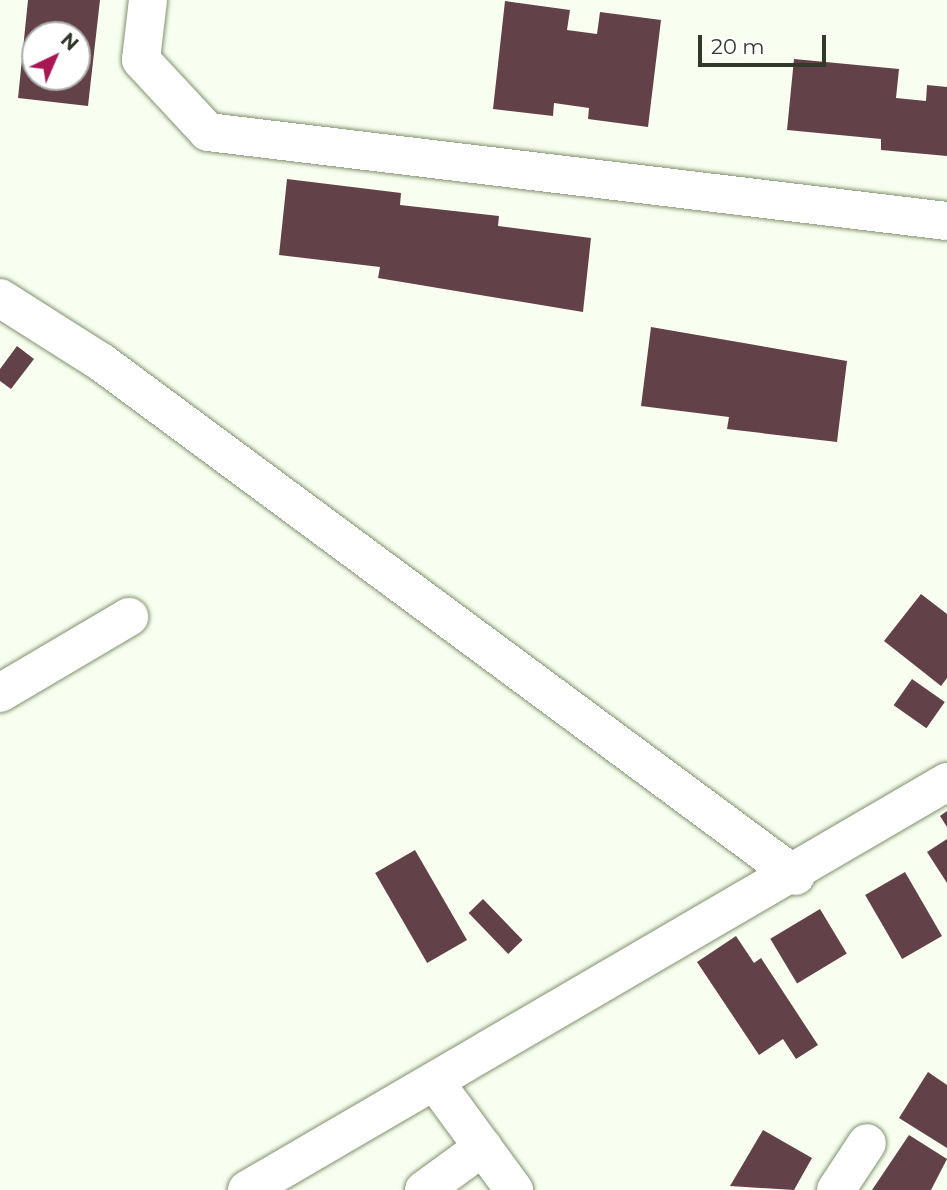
<!DOCTYPE html>
<html>
<head>
<meta charset="utf-8">
<style>
	body { margin:0 }
	#map { position:relative; width:947px; height:1190px; overflow:hidden; background:#f8fff0; font-family:Montserrat,sans-serif }
	div>[style] { position:absolute }
	.building>* { inset:0; background:#634149; transform-origin:0 0 }
	.roads { filter:drop-shadow(0 0 2px #829070) drop-shadow(0 0 2px #829070) }
	.minor>* { height:38px; margin:-19px; padding:0 19px; transform-origin:19px; border-radius:19px; background:#fff }
	span { translate:-50% -50%; white-space:nowrap; text-align:center; line-height:1.15; -webkit-text-stroke:7px #fff; paint-order:stroke }
	.north { position:absolute; left:21px; top:21px; width:70px; height:70px; box-sizing:border-box; background:#fff; border:2px solid #adafaa; border-radius:50%; rotate:44deg; font-size:19px; font-weight:700; line-height:28px; text-align:center; color:#32382a }
	.north::after { content:''; display:block; margin:auto; width:24px; height:32px; background:#a81753; clip-path:polygon(50% 0,100% 100%,50% 72%,0 100%) }
	.scale { position:absolute; left:698px; top:35px; width:128px; height:32px; box-sizing:border-box; border:4px solid #32382a; border-top:0; padding-left:9px; font-size:21px; line-height:24px; white-space:nowrap; color:#32382a; -webkit-text-stroke:5px #fff; paint-order:stroke }
</style>
</head>
<body>
<div id="map">
	<div class="building">
		<i style="clip-path:polygon(evenodd,28px 0,100px 0,88px 106px,18px 98px,28px 0,35px 35px,77px 35px,77px 77px,35px 77px,35px 35px)"></i>
		<i style="clip-path:polygon(505px 1px,570px 10px,567px 30px,597px 34px,600px 12px,661px 20px,648px 127px,588px 119px,589px 108px,554px 103px,553px 116px,493px 109px)"></i>
		<i style="clip-path:polygon(794px 59px,899px 69px,896px 98px,926px 101px,927px 85px,947px 87px,947px 156px,881px 150px,881px 139px,787px 130px)"></i>
		<i style="clip-path:polygon(287px 179px,401px 193px,400px 205px,499px 216px,498px 226px,591px 238px,583px 312px,378px 278px,380px 267px,279px 255px)"></i>
		<i style="clip-path:polygon(651px 327px,847px 361px,837px 442px,727px 429px,729px 417px,641px 406px)"></i>
		<i style="clip-path:polygon(17px 346px,34px 359px,11px 389px,0 381px,0 369px)"></i>
		<i style="clip-path:polygon(921px 594px,947px 614px,947px 678px,941px 686px,884px 641px)"></i>
		<i style="left:912px;top:679px;width:40px;height:32px;rotate:35deg"></i>
		<i style="clip-path:polygon(947px 811px,947px 827px,940px 816px)"></i>
		<i style="clip-path:polygon(947px 839px,947px 883px,927px 852px)"></i>
		<i style="left:415px;top:850px;width:104px;height:46px;rotate:60deg"></i>
		<i style="left:905px;top:872px;width:74px;height:46px;rotate:60deg"></i>
		<i style="left:483px;top:899px;width:57px;height:20px;rotate:46deg"></i>
		<i style="left:820px;top:909px;width:52px;height:58px;rotate:59deg"></i>
		<i style="clip-path:polygon(736px 936px,754px 963px,761px 958px,818px 1045px,796px 1059px,783px 1039px,759px 1055px,697px 962px)"></i>
		<i style="clip-path:polygon(928px 1072px,947px 1085px,947px 1148px,899px 1118px)"></i>
		<i style="clip-path:polygon(763px 1130px,812px 1158px,794px 1190px,730px 1186px)"></i>
		<i style="clip-path:polygon(909px 1135px,947px 1159px,931px 1190px,872px 1190px)"></i>
	</div>
	<div class="roads">
		<div class="minor">
			<i style="left:148px;top:0;width:60px;rotate:96.7deg"></i>
			<i style="left:141px;top:60px;width:98px;rotate:47.1deg"></i>
			<i style="left:208px;top:132px;width:744px;rotate:6.87deg"></i>
			<i style="left:0;top:298px;width:120px;rotate:32.4deg"></i>
			<i style="left:101px;top:362px;width:864px;rotate:36.49deg"></i>
			<i style="left:0;top:693px;width:150px;rotate:-30.5deg"></i>
			<i style="left:435px;top:1082px;width:134px;rotate:53.8deg"></i>
			<i style="left:247px;top:1190px;width:810px;rotate:-30.24deg"></i>
			<i style="left:424px;top:1190px;width:73px;rotate:-36.1deg"></i>
			<i style="left:836px;top:1190px;width:56px;rotate:-56.6deg"></i>
		</div>
	</div>
	<div class="north">N</div>
	<div class="scale">20 m</div>
</div>
</body>
</html>
